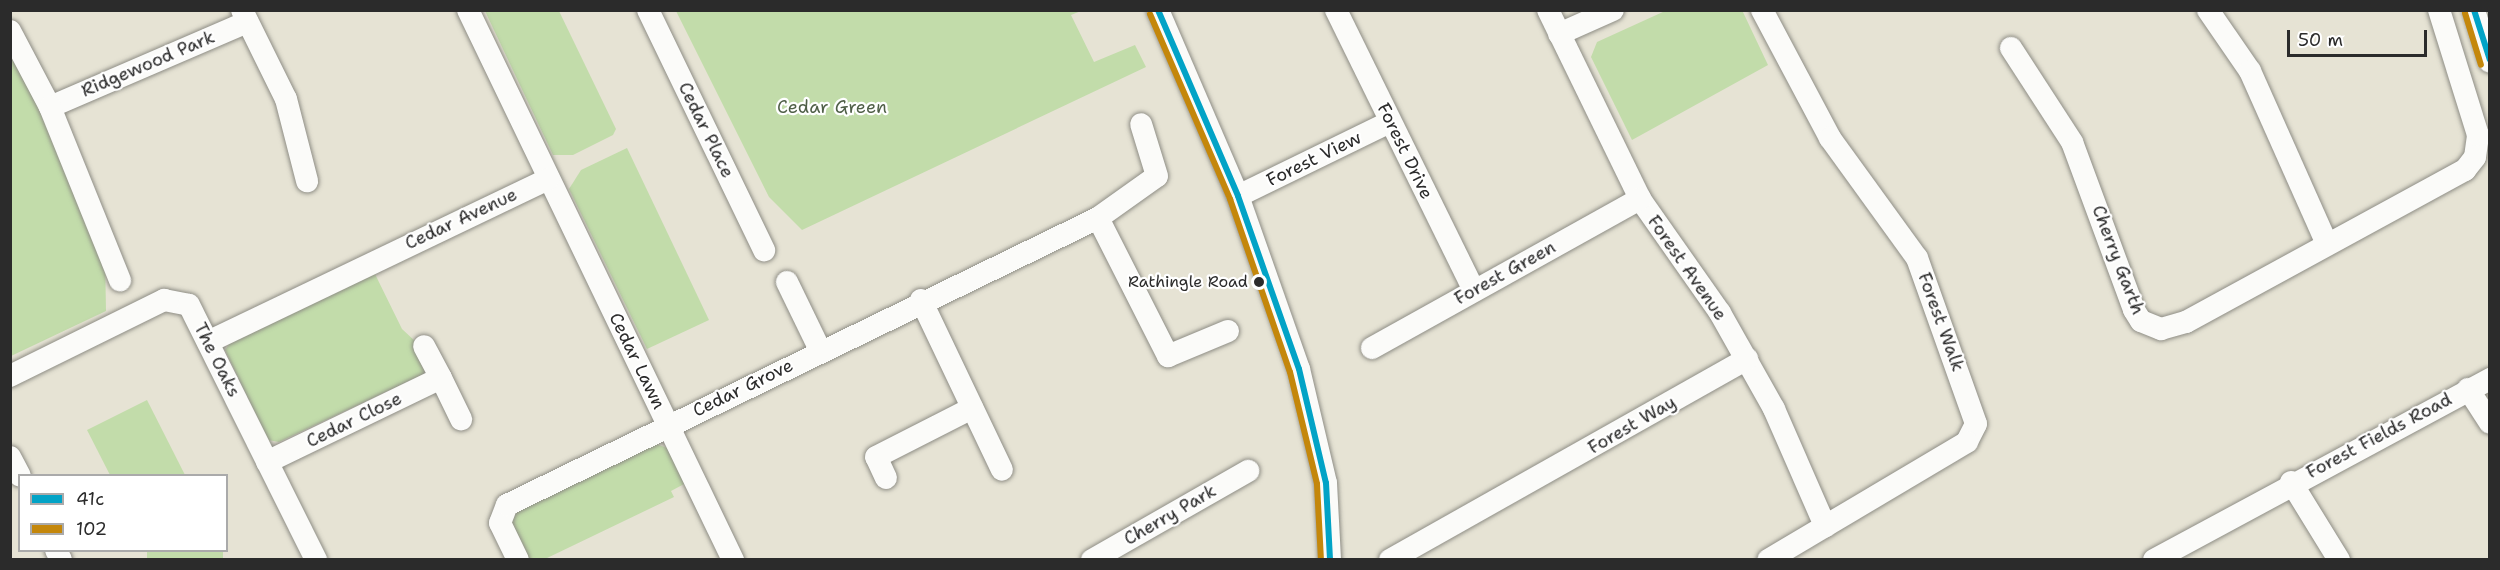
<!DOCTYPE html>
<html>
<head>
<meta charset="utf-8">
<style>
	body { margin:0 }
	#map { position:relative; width:2500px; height:570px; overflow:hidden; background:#e6e3d4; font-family:"Shantell Sans",sans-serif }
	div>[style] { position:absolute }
	.green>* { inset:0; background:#c2dcaa; transform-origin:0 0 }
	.roads { filter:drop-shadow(0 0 2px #8e8d85) drop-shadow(0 0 2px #8e8d85) }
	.minor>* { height:22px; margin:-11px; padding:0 11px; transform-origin:11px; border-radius:11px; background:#fbfbf9 }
	.bus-1>* { height:6px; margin:-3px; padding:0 3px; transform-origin:3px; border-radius:3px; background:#02a3c6 }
	.bus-2>* { height:6px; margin:-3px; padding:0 3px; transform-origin:3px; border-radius:3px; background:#c4870b }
	.dots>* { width:16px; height:16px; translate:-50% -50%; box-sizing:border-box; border:3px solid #fff; border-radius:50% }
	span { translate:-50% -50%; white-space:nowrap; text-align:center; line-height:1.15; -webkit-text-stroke:4.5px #fff; paint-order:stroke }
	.bus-label { font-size:16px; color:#2b2b2b }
	.right { translate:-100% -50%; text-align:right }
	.street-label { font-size:18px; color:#2b2b2b }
	.park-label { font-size:18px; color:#4f5f47 }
	.frame { position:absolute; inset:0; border:12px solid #2b2b2b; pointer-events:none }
	.legend { position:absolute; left:18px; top:474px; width:210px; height:78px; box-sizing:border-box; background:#fff; border:2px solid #aaa; margin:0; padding:8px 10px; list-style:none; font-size:18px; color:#2b2b2b }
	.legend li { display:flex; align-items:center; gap:12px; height:30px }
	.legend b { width:30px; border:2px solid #aaa }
	.scale { position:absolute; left:2287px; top:30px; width:140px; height:27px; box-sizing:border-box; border:3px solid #2b2b2b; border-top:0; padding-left:8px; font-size:18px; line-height:21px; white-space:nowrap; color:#2b2b2b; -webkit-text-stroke:4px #fff; paint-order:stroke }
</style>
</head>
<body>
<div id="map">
	<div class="green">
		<i style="clip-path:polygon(1742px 10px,1768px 65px,1632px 140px,1591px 57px,1597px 42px,1665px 11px)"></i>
		<i style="clip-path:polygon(485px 11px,559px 11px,616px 129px,613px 135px,573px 155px,553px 155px)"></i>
		<i style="clip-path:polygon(676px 11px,1081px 11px,1071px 15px,1094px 62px,1135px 45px,1146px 67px,802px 230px,769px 197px)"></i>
		<i style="clip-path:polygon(10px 46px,105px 256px,106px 311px,11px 356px)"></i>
		<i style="clip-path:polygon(627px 148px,709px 320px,647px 349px,569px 189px,581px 170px)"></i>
		<i style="clip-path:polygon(374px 272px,402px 329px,416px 342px,426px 365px,424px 374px,279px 442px,268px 440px,225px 350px,233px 339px)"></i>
		<i style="clip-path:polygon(147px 400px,185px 475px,110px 475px,87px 430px)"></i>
		<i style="clip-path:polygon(656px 444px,670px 449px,686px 483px,671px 491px,674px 497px,545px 559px,529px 559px,512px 523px,516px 512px)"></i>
		<i style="left:147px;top:551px;width:76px;height:9px"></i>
	</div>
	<div class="roads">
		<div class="minor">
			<i style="left:242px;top:10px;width:99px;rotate:63.7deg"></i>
			<i style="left:286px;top:99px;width:85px;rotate:75.6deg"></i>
			<i style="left:468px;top:10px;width:611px;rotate:64.27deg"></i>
			<i style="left:648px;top:10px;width:267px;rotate:64.2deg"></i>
			<i style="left:1158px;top:10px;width:202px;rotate:66.7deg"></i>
			<i style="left:1238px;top:196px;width:183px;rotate:70.6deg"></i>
			<i style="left:1299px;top:369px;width:117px;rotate:76.7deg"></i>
			<i style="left:1326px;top:483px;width:77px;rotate:87deg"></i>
			<i style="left:1336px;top:10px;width:312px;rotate:63.8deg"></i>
			<i style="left:1548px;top:10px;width:210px;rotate:64deg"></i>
			<i style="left:1640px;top:199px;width:139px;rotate:54.9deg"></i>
			<i style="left:1720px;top:313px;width:110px;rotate:60.6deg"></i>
			<i style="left:1774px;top:409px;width:128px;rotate:66.4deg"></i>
			<i style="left:1762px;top:10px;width:145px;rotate:62deg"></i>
			<i style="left:1830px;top:138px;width:148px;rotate:54.1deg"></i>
			<i style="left:1917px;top:258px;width:176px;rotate:70.4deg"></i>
			<i style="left:1976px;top:424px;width:20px;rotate:117deg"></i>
			<i style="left:1967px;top:442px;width:231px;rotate:149.3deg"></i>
			<i style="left:2208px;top:10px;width:74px;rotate:55.5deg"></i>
			<i style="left:2250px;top:71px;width:189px;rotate:66deg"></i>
			<i style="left:2474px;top:10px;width:54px;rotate:72.9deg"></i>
			<i style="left:10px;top:31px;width:86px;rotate:62.2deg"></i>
			<i style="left:50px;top:107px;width:215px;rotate:-23.3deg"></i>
			<i style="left:1559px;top:34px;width:59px;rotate:-24deg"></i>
			<i style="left:2011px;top:48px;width:112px;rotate:57deg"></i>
			<i style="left:2072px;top:142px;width:179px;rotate:69.7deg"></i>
			<i style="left:2134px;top:310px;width:13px;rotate:58deg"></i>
			<i style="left:2141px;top:321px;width:22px;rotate:22deg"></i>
			<i style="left:2161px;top:329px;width:26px;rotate:-16deg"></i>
			<i style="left:2186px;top:322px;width:318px;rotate:-28.6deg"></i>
			<i style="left:2465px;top:170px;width:16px;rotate:-52deg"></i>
			<i style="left:2475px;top:157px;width:22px;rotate:-82deg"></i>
			<i style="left:2478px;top:135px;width:131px;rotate:-107.3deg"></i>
			<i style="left:50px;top:107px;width:187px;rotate:68deg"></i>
			<i style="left:1238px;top:196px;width:169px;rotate:-26deg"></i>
			<i style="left:1098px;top:218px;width:155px;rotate:63.1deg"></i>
			<i style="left:1168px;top:356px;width:65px;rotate:-22.6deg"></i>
			<i style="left:787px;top:282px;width:76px;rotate:64.1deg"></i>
			<i style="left:921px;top:300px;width:188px;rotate:64.5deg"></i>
			<i style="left:208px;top:342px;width:377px;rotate:-25.6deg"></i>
			<i style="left:1372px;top:348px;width:307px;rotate:-29.1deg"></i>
			<i style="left:10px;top:376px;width:172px;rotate:-26.3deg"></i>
			<i style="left:164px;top:300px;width:25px;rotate:11deg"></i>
			<i style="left:189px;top:305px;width:285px;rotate:63.5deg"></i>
			<i style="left:441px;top:378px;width:46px;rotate:64deg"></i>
			<i style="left:2468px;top:389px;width:40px;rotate:57.1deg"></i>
			<i style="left:10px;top:457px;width:21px;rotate:62deg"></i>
			<i style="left:267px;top:462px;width:193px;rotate:-25.8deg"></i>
			<i style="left:441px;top:378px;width:36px;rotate:-118deg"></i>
			<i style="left:886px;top:478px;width:23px;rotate:-115deg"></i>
			<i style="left:876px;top:457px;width:108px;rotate:-27deg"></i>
			<i style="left:2291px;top:482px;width:92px;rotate:58.4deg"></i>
			<i style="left:56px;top:550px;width:11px;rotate:63deg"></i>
			<i style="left:518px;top:560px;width:41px;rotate:-115.9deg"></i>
			<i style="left:500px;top:523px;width:19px;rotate:-69deg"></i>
			<i style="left:507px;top:505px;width:657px;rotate:-25.9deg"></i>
			<i style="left:1098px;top:218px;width:72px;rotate:-35.4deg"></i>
			<i style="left:1157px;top:176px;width:54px;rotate:-107.1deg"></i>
			<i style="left:1092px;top:560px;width:180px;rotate:-29.7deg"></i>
			<i style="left:1390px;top:560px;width:410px;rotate:-29.4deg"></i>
			<i style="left:2154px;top:560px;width:382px;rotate:-28.3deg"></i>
		</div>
	</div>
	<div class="bus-1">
		<i style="left:1158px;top:10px;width:202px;rotate:66.7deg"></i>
		<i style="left:1238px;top:196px;width:183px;rotate:70.6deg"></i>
		<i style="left:1299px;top:369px;width:117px;rotate:76.7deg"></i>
		<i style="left:1326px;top:483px;width:77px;rotate:87deg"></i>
		<i style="left:2474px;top:10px;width:52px;rotate:72.3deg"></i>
	</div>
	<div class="bus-2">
		<i style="left:2465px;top:13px;width:54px;rotate:72.9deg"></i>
		<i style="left:1150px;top:14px;width:202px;rotate:66.6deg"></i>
		<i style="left:1230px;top:199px;width:183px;rotate:70.9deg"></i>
		<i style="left:1290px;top:372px;width:115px;rotate:76.4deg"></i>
		<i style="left:1317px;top:484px;width:76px;rotate:87deg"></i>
	</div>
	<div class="dots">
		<i style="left:1259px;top:282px;background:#2b2b2b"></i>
	</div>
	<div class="bus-label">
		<span class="right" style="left:1248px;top:282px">Rathingle Road</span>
	</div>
	<div class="street-label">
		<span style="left:148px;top:64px;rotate:-23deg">Ridgewood Park</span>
		<span style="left:706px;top:130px;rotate:64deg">Cedar Place</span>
		<span style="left:1405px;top:151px;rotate:64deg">Forest Drive</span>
		<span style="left:1314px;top:159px;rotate:-26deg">Forest View</span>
		<span style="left:461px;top:219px;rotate:-25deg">Cedar Avenue</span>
		<span style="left:2118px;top:260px;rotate:69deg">Cherry Garth</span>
		<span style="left:1687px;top:268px;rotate:55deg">Forest Avenue</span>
		<span style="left:1505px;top:273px;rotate:-29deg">Forest Green</span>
		<span style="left:1941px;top:322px;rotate:70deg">Forest Walk</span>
		<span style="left:217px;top:360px;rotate:63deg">The Oaks</span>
		<span style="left:637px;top:361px;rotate:64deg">Cedar Lawn</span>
		<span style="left:743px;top:388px;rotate:-26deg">Cedar Grove</span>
		<span style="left:354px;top:420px;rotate:-26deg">Cedar Close</span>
		<span style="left:1632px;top:425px;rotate:-30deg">Forest Way</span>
		<span style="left:2379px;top:436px;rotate:-28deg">Forest Fields Road</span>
		<span style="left:1170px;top:515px;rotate:-30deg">Cherry Park</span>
	</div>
	<div class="park-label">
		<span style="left:832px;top:107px">Cedar Green</span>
	</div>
	<div class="frame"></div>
	<ul class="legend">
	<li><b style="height:8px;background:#02a3c6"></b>41c</li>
	<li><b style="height:8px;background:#c4870b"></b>102</li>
	</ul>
	<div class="scale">50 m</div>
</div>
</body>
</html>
